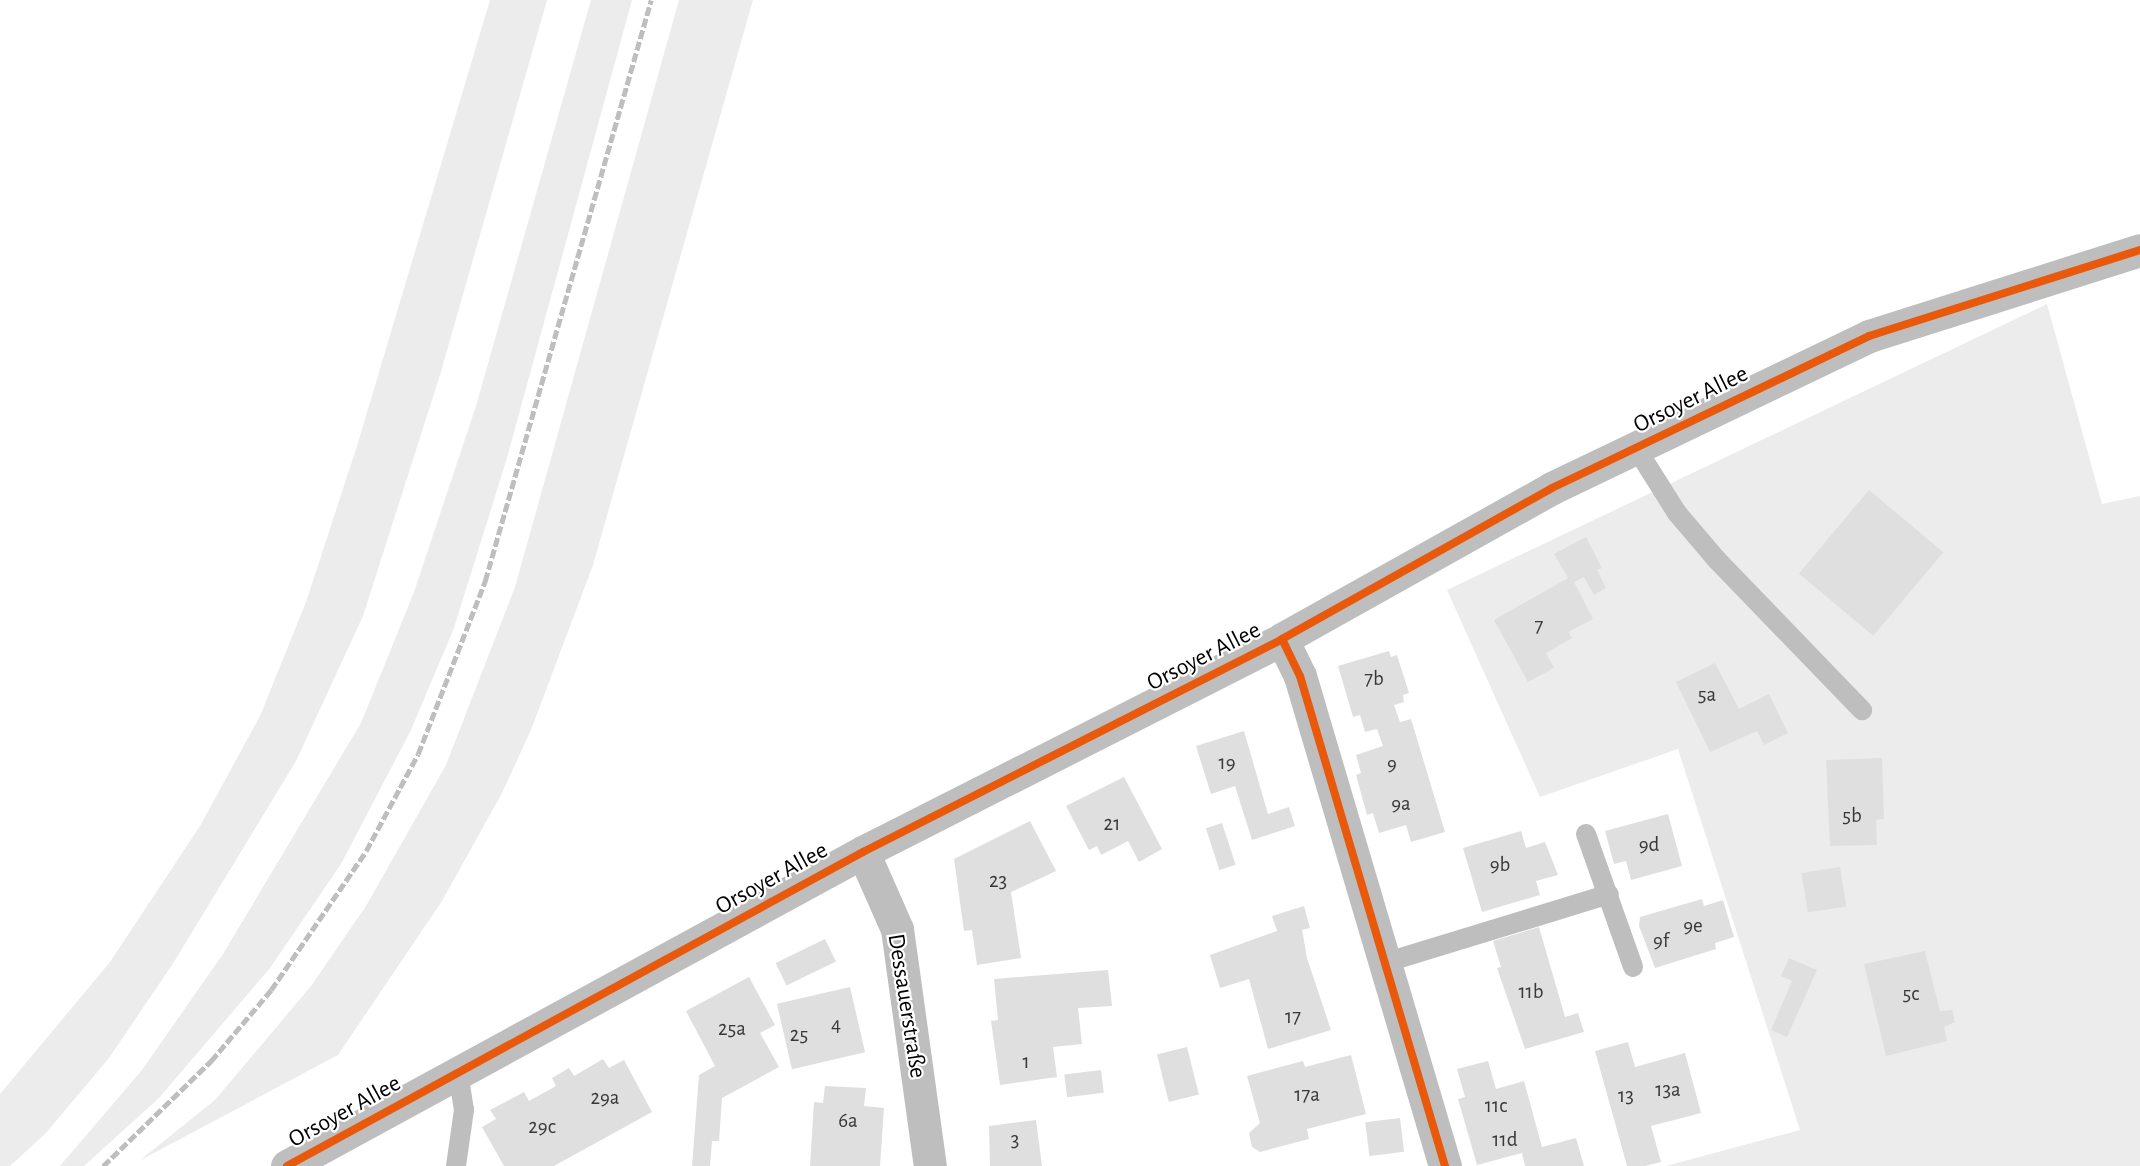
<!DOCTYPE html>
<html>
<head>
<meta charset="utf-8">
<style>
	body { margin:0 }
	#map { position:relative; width:2140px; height:1166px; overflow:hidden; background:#fff; font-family:"Alegreya Sans",sans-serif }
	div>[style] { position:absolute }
	.green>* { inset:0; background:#ececec }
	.building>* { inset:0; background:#dfdfdf; transform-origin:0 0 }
	.service>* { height:20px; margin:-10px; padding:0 10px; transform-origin:10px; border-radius:10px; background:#bebebe }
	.minor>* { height:33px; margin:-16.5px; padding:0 16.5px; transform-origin:16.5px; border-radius:16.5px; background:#bebebe }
	.rail>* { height:4.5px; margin-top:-2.25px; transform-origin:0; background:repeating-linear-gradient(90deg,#bebebe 0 9px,transparent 0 12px) }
	.cycleway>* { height:8px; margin:-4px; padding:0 4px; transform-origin:4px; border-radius:4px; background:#e8590c }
	span { translate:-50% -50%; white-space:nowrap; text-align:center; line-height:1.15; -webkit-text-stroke:4.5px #fff; paint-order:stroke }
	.number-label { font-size:21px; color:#383838 }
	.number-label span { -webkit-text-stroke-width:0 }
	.street-label { font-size:24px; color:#000 }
</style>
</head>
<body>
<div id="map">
	<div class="green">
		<i style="clip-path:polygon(490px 0,547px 0,440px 375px,363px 616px,296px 761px,174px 962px,109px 1058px,46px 1133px,10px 1166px,0 1166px,0 1094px,110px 962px,200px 826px,260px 716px,306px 602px,357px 446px)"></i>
		<i style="clip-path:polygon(591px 0,632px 0,507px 458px,454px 628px,411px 730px,341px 864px,270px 968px,159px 1098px,84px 1166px,60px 1166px,142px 1070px,223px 954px,361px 723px,414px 592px,476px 406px)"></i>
		<i style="clip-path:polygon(679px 0,753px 0,593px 565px,531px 730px,502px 793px,442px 901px,338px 1055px,139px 1161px,215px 1100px,311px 986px,366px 906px,446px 765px,515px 587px)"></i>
		<i style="clip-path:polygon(2047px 304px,2102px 504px,2140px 496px,2140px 1166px,1666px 1166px,1800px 1130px,1678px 749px,1540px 797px,1447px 590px)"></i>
	</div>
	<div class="building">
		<i style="left:1869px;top:490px;width:97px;height:109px;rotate:40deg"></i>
		<i style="clip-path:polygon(1586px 537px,1602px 568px,1597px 570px,1606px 588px,1594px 595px,1584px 577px,1574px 582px,1593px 619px,1568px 632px,1572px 638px,1546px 653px,1554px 668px,1528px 682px,1494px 620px,1568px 578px,1554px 554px)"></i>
		<i style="clip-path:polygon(1389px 651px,1391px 657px,1397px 655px,1409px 693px,1403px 695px,1404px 702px,1394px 705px,1400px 722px,1411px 719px,1445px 832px,1411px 842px,1406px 825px,1379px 833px,1373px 813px,1367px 815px,1356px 775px,1361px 773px,1356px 755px,1383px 746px,1377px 729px,1365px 732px,1360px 715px,1353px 717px,1338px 666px)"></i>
		<i style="clip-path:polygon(1715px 663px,1739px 709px,1769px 694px,1788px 733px,1764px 745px,1757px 731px,1710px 752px,1676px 682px)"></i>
		<i style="clip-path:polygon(1244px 731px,1268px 814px,1289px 807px,1295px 826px,1252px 840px,1235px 786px,1211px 794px,1196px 746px)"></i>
		<i style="clip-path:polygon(1882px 758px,1884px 819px,1876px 820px,1877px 845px,1830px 846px,1826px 760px)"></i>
		<i style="clip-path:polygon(1124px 777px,1162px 849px,1139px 862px,1128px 841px,1101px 855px,1097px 846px,1089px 850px,1066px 806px)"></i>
		<i style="clip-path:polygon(1668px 814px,1682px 866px,1631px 880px,1626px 861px,1614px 864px,1605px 831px)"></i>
		<i style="clip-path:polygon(1030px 821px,1056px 871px,1011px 892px,1021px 958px,977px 965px,972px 930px,964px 931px,954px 859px)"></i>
		<i style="left:1222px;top:823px;width:44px;height:17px;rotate:72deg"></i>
		<i style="clip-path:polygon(1521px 831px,1526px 848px,1545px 842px,1558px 875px,1536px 881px,1540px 895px,1482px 912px,1463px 848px)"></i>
		<i style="left:1840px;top:867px;width:40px;height:39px;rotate:81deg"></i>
		<i style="clip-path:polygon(1702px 899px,1704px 906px,1723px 900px,1734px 937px,1715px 943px,1716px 949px,1655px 968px,1639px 926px,1640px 917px)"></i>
		<i style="clip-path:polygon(1304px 906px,1310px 928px,1302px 930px,1307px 958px,1331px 1030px,1268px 1049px,1249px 979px,1220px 988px,1210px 955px,1277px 931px,1272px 916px)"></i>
		<i style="clip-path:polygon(1539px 927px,1565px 1017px,1578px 1013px,1584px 1032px,1525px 1049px,1497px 968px,1501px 967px,1493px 941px)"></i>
		<i style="left:825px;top:939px;width:25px;height:55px;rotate:64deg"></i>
		<i style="clip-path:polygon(1925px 951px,1940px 1011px,1952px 1010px,1955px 1022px,1944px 1027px,1947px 1041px,1886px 1056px,1864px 964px)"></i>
		<i style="clip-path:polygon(1789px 958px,1817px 970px,1787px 1037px,1771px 1030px,1792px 981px,1781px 976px)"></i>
		<i style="clip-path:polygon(1108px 970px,1112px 1006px,1078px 1008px,1082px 1044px,1053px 1047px,1057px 1077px,1000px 1085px,991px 1021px,998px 1020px,994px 979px)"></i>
		<i style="clip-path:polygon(749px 977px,775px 1025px,760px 1033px,779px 1067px,722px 1098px,719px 1141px,712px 1141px,710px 1166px,692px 1166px,699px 1075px,715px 1066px,686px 1011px)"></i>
		<i style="left:850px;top:987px;width:67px;height:75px;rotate:77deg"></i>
		<i style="clip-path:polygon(1628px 1042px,1635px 1067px,1685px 1053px,1701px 1113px,1651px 1126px,1661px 1162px,1645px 1166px,1627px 1166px,1595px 1051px)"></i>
		<i style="left:1187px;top:1047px;width:49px;height:31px;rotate:76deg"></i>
		<i style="clip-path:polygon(1351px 1055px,1366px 1114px,1307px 1129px,1309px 1139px,1260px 1152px,1252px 1147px,1249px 1133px,1260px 1123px,1247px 1076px,1303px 1061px,1305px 1067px)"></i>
		<i style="clip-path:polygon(603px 1059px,609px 1068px,624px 1060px,652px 1112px,554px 1166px,504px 1166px,482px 1127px,496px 1119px,490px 1110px,524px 1092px,529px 1101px,556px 1086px,552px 1078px,569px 1068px,574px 1076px)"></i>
		<i style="clip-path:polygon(1488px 1061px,1496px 1089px,1524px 1081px,1542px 1147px,1576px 1138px,1584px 1166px,1525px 1166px,1522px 1153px,1477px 1165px,1458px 1099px,1465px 1097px,1457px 1069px)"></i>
		<i style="left:1101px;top:1070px;width:23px;height:37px;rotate:83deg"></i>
		<i style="clip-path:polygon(825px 1086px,866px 1088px,864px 1106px,884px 1108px,880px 1166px,810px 1166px,814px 1102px,823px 1103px)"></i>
		<i style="left:1400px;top:1118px;width:34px;height:35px;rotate:83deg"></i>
		<i style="clip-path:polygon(1036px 1120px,1042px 1166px,990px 1166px,989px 1126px)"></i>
	</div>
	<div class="service">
		<i style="left:1636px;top:448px;width:77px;rotate:57.8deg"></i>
		<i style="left:1677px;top:513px;width:62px;rotate:49.6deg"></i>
		<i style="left:1717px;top:560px;width:209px;rotate:46deg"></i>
		<i style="left:1586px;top:834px;width:141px;rotate:70.5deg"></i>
		<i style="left:1384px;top:963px;width:235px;rotate:-17deg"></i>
		<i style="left:456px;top:1166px;width:57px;rotate:-81.9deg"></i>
		<i style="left:464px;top:1110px;width:37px;rotate:-99deg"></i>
	</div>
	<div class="minor">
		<i style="left:1282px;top:639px;width:41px;rotate:64.1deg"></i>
		<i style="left:1300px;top:676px;width:511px;rotate:73.52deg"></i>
		<i style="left:863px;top:852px;width:84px;rotate:66.2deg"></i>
		<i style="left:897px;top:929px;width:239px;rotate:82.1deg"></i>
		<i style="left:287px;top:1166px;width:656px;rotate:-28.6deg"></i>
		<i style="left:863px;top:852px;width:470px;rotate:-26.9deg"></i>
		<i style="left:1282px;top:639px;width:309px;rotate:-29.2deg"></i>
		<i style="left:1552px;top:488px;width:352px;rotate:-25.6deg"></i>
		<i style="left:1869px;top:336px;width:284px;rotate:-17.6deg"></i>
	</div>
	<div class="rail">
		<i style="left:103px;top:1166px;width:151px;rotate:-44.2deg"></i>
		<i style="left:211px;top:1061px;width:93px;rotate:-49.8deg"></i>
		<i style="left:271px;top:990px;width:168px;rotate:-55.6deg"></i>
		<i style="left:366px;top:851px;width:110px;rotate:-61.8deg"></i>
		<i style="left:418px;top:754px;width:186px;rotate:-68.8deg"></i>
		<i style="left:485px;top:581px;width:604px;rotate:-74.05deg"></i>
	</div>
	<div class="cycleway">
		<i style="left:1282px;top:639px;width:41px;rotate:64.1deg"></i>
		<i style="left:1300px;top:676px;width:511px;rotate:73.52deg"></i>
		<i style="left:287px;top:1166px;width:656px;rotate:-28.6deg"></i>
		<i style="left:863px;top:852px;width:470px;rotate:-26.9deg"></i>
		<i style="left:1282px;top:639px;width:309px;rotate:-29.2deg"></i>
		<i style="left:1552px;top:488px;width:352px;rotate:-25.6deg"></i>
		<i style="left:1869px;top:336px;width:284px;rotate:-17.6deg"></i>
	</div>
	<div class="number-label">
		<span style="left:1539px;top:626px">7</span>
		<span style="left:1374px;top:679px">7b</span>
		<span style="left:1707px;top:695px">5a</span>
		<span style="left:1227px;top:763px">19</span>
		<span style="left:1392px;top:764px">9</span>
		<span style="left:1401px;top:804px">9a</span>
		<span style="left:1852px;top:816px">5b</span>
		<span style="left:1112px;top:824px">21</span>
		<span style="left:1649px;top:845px">9d</span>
		<span style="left:1500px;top:865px">9b</span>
		<span style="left:998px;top:881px">23</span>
		<span style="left:1693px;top:926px">9e</span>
		<span style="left:1661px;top:941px">9f</span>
		<span style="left:1531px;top:992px">11b</span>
		<span style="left:1911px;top:994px">5c</span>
		<span style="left:1293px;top:1017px">17</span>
		<span style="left:836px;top:1025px">4</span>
		<span style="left:732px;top:1029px">25a</span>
		<span style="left:799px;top:1035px">25</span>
		<span style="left:1026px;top:1062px">1</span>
		<span style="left:1668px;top:1090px">13a</span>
		<span style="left:1307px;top:1095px">17a</span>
		<span style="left:1626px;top:1096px">13</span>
		<span style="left:605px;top:1098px">29a</span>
		<span style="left:1496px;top:1106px">11c</span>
		<span style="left:848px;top:1121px">6a</span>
		<span style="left:542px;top:1127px">29c</span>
		<span style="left:1015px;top:1140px">3</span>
		<span style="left:1505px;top:1140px">11d</span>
	</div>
	<div class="street-label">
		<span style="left:1691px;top:400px;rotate:-26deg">Orsoyer Allee</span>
		<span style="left:1204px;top:657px;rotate:-27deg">Orsoyer Allee</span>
		<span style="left:772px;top:879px;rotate:-29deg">Orsoyer Allee</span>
		<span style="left:906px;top:1006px;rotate:81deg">Dessauerstraße</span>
		<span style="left:345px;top:1112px;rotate:-29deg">Orsoyer Allee</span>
	</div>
</div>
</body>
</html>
